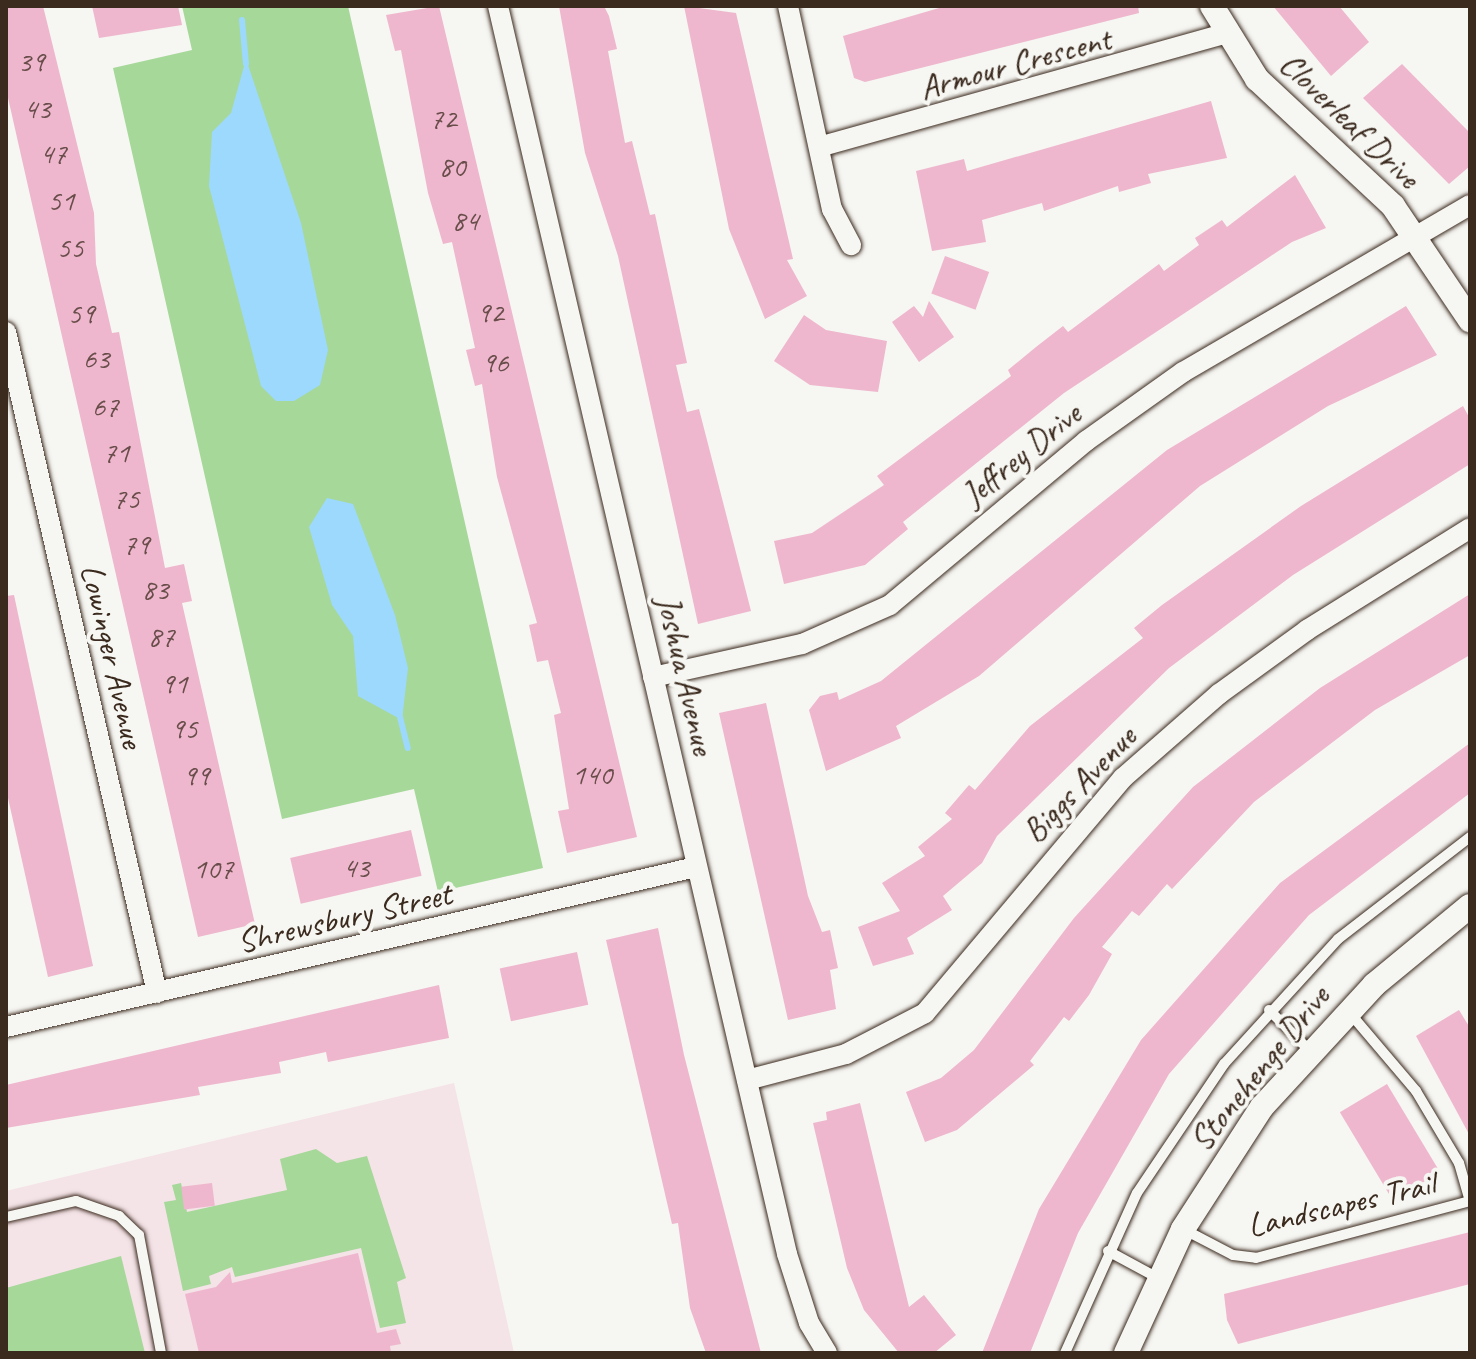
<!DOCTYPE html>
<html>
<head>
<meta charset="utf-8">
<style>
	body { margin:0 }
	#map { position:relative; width:1476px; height:1359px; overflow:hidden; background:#f6f6f2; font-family:Caveat,sans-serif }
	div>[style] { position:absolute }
	.built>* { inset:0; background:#f4e3e7 }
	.green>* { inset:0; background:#a6d89a }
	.water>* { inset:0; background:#9cd9fd }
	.stream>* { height:6px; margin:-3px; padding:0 3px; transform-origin:3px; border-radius:3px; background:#9cd9fd }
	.building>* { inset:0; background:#eeb7cd; transform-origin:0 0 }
	.roads { filter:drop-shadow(0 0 2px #3b2a1e) drop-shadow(0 0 2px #3b2a1e) }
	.service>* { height:10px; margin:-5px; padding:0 5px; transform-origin:5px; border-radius:5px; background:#f6f6f2 }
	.minor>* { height:20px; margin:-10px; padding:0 10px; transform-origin:10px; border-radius:10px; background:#f6f6f2 }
	.tertiary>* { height:24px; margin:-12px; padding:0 12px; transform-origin:12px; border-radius:12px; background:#f6f6f2 }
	span { translate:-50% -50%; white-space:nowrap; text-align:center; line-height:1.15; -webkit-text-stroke:8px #f6f6f2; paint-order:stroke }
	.number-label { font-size:30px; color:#684d4a }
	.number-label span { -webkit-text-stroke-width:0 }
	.street-label { font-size:34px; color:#3b2a1e }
	.frame { position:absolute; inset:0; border:8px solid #3b2a1e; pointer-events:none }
</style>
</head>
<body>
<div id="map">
	<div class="built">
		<i style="clip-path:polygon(454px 1083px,514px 1353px,6px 1353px,6px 1191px)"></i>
	</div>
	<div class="green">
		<i style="clip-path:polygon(182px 6px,348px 6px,543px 868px,438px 892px,414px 789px,282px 819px,113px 68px,192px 50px)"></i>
		<i style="clip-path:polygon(316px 1149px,337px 1163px,367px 1156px,406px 1278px,397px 1282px,406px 1323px,380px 1328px,361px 1248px,235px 1277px,232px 1267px,209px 1276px,211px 1284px,183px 1291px,164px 1202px,176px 1200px,172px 1185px,181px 1183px,187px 1212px,287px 1190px,280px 1159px)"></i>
		<i style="clip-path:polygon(121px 1256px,145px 1353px,6px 1353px,6px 1288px)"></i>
	</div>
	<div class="water">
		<i style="clip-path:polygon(246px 59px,301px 223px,328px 350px,320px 385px,294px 401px,276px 401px,261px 386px,209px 186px,212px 132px,231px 113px)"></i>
		<i style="clip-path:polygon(327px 498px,353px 504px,395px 615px,408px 668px,402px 720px,358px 696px,353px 636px,332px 605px,309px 527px)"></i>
	</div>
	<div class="stream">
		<i style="left:242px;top:20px;width:44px;rotate:84.8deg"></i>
		<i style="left:399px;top:713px;width:36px;rotate:76deg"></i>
	</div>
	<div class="building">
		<i style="clip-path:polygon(6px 6px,43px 6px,94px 213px,96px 264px,112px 333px,119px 332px,165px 568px,184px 564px,192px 601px,182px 603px,255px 924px,198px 937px,6px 89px)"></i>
		<i style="clip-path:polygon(92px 6px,178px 6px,182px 25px,99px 38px)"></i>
		<i style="clip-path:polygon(439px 6px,637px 837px,567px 853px,558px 811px,569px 809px,554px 715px,561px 713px,548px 660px,537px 662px,529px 625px,537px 623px,497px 477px,482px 384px,475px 386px,466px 350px,475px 348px,452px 242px,443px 244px,428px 193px,401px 50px,395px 51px,386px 15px)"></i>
		<i style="clip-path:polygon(559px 6px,604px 6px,609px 16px,617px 49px,608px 51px,625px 143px,632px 141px,650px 215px,655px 214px,687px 363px,676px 365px,687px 412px,699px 409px,751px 611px,698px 624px,618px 256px,585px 153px)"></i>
		<i style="clip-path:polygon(684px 6px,736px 13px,793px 259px,787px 260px,807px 296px,765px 319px,729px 229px)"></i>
		<i style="clip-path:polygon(946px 6px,1138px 6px,1139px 13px,865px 82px,854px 78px,843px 36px)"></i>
		<i style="clip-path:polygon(1273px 6px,1339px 6px,1369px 42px,1331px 76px)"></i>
		<i style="clip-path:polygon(1402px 64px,1470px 133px,1470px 166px,1449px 184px,1363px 98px)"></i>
		<i style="clip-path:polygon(1211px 101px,1227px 158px,1148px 174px,1151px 183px,1119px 192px,1118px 186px,1044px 211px,1042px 203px,982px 220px,986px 242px,932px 251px,916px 171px,964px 159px,967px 171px)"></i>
		<i style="clip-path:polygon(1295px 175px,1326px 228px,1292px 242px,1064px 393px,903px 522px,908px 529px,865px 565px,784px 584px,774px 541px,812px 533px,884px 485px,877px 476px,1011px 376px,1008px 370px,1036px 347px,1063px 326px,1068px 332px,1159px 264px,1164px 271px,1199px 245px,1195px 238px,1222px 220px,1227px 227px)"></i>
		<i style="left:945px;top:256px;width:47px;height:40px;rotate:20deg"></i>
		<i style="clip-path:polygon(929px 301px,954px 337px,919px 362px,892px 322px,914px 306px,923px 317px)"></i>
		<i style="clip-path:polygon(1406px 306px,1437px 355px,1328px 406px,1200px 486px,979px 676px,896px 726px,901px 738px,826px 771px,809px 710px,820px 696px,837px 692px,839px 700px,881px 681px,1167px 450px)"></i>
		<i style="clip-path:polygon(804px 315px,826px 330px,887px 341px,878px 392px,810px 385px,774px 361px)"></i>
		<i style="clip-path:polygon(1463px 406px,1470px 419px,1470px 464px,1293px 575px,1169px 668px,997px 836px,982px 863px,943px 896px,952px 910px,907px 938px,914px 954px,873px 966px,858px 927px,900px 911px,882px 883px,925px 856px,918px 847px,952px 819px,945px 813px,969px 785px,975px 790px,1030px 726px,1143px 638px,1134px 628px,1162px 605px,1301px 506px)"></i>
		<i style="clip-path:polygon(1470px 594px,1470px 655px,1375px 710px,1254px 802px,1172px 889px,1167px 884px,1139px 916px,1132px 911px,1102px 947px,1112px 954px,1089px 995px,1069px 1021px,1064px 1017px,1030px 1061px,1034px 1065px,957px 1130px,925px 1142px,906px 1092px,941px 1078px,974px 1050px,1074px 918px,1193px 787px,1320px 688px)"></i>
		<i style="clip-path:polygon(14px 595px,93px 966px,48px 977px,6px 789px,6px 596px)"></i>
		<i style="clip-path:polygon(766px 703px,808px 896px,822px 932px,830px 930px,838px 968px,830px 970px,836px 1009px,788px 1020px,719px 713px)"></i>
		<i style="clip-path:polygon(1470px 743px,1470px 793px,1309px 915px,1169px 1074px,1078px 1233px,1030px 1353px,982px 1353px,1039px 1209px,1141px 1040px,1280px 883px)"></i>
		<i style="left:411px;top:830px;width:47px;height:124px;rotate:77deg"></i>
		<i style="clip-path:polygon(658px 928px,684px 1055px,761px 1353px,706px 1353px,690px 1308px,678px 1223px,672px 1224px,606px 940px)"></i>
		<i style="left:577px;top:952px;width:54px;height:79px;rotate:78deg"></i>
		<i style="clip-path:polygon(439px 985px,449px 1038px,328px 1062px,326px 1052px,279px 1062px,281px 1073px,198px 1087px,200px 1095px,6px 1128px,6px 1085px)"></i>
		<i style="clip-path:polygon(1459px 1010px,1470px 1028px,1470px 1136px,1416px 1036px)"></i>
		<i style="left:1387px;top:1084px;width:103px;height:55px;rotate:59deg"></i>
		<i style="clip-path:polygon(860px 1103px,909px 1307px,924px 1295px,956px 1335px,934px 1353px,899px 1353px,864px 1310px,847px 1268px,813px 1123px,827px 1120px,826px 1112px)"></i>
		<i style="left:212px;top:1183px;width:23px;height:31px;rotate:83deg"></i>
		<i style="clip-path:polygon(1470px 1232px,1470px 1284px,1238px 1344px,1227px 1320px,1224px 1294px)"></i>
		<i style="clip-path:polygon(358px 1253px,377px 1333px,396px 1329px,401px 1344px,390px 1346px,391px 1353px,199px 1353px,185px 1294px,216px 1287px,230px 1272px,232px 1283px)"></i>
	</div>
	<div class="roads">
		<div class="service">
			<i style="left:1269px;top:1010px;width:57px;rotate:45deg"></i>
			<i style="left:1349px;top:1012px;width:104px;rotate:49.7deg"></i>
			<i style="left:1416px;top:1091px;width:84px;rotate:59.2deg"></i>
			<i style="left:1459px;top:1163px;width:40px;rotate:74deg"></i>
			<i style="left:6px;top:1217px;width:72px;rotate:-12.9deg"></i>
			<i style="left:76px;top:1201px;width:46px;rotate:19.2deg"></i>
			<i style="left:119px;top:1216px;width:28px;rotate:44deg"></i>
			<i style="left:139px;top:1235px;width:120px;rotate:79.4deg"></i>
			<i style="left:1183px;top:1229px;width:56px;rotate:27.5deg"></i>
			<i style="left:1233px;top:1255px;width:23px;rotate:7deg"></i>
			<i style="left:1256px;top:1258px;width:221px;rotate:-14.9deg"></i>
			<i style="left:1108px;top:1251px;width:57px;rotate:28.4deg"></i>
			<i style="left:1065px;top:1353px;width:175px;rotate:-65.8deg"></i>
			<i style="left:1137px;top:1193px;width:156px;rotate:-56deg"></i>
			<i style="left:1224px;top:1064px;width:169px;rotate:-47.6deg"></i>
			<i style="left:1338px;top:939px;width:167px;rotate:-37.7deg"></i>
		</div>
		<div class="minor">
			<i style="left:498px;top:6px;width:1281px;rotate:76.96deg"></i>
			<i style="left:787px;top:1254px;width:72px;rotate:72.3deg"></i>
			<i style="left:809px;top:1323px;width:35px;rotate:59deg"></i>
			<i style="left:788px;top:6px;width:208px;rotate:77.8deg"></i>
			<i style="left:832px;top:209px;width:41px;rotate:62.2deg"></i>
			<i style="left:819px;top:147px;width:421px;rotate:-15.6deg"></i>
			<i style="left:6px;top:332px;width:678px;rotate:77.13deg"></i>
			<i style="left:653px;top:677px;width:153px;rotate:-12.5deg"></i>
			<i style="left:802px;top:644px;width:96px;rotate:-23.9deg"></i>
			<i style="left:890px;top:605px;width:256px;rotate:-39.9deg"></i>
			<i style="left:1086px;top:441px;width:119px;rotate:-35.4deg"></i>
			<i style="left:1183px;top:372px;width:332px;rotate:-30.2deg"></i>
			<i style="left:6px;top:1027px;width:708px;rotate:-13.06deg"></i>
			<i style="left:747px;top:1080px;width:102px;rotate:-14.7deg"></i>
			<i style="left:846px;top:1054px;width:89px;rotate:-27.4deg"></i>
			<i style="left:925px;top:1013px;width:307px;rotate:-49.9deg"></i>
			<i style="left:1123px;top:778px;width:128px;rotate:-41.2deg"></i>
			<i style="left:1219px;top:694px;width:109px;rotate:-36deg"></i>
			<i style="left:1307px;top:630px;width:192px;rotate:-32deg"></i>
		</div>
		<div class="tertiary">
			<i style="left:1212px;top:6px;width:86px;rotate:58.3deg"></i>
			<i style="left:1257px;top:79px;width:186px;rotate:43deg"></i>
			<i style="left:1393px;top:206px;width:138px;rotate:56deg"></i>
			<i style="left:1126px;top:1353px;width:136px;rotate:-65.3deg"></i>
			<i style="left:1183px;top:1229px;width:145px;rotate:-57.1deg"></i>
			<i style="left:1262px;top:1107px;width:166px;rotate:-47.4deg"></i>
			<i style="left:1374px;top:985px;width:124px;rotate:-39.5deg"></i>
		</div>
	</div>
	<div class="number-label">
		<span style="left:31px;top:61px">39</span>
		<span style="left:37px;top:108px">43</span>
		<span style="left:443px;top:118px">72</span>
		<span style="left:53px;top:153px">47</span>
		<span style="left:452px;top:166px">80</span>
		<span style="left:61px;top:200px">51</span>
		<span style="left:465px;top:220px">84</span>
		<span style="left:70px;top:247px">55</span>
		<span style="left:490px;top:312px">92</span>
		<span style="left:81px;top:313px">59</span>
		<span style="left:96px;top:358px">63</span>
		<span style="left:495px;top:362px">96</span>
		<span style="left:105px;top:406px">67</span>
		<span style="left:116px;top:452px">71</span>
		<span style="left:126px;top:498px">75</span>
		<span style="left:136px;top:544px">79</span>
		<span style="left:155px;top:589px">83</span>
		<span style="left:161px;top:636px">87</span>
		<span style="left:174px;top:683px">91</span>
		<span style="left:184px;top:728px">95</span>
		<span style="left:592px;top:774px">140</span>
		<span style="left:196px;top:775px">99</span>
		<span style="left:356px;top:867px">43</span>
		<span style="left:213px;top:868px">107</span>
	</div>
	<div class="street-label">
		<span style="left:1015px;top:63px;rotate:-15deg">Armour Crescent</span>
		<span style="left:1350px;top:120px;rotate:44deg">Cloverleaf Drive</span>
		<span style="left:1021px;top:454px;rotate:-39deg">Jeffrey Drive</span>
		<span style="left:113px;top:656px;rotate:77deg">Lowinger Avenue</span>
		<span style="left:686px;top:675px;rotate:77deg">Joshua Avenue</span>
		<span style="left:1079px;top:784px;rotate:-46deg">Biggs Avenue</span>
		<span style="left:344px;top:917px;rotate:-13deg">Shrewsbury Street</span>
		<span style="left:1259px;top:1068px;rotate:-51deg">Stonehenge Drive</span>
		<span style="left:1341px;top:1204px;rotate:-13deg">Landscapes Trail</span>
	</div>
	<div class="frame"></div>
</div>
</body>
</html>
